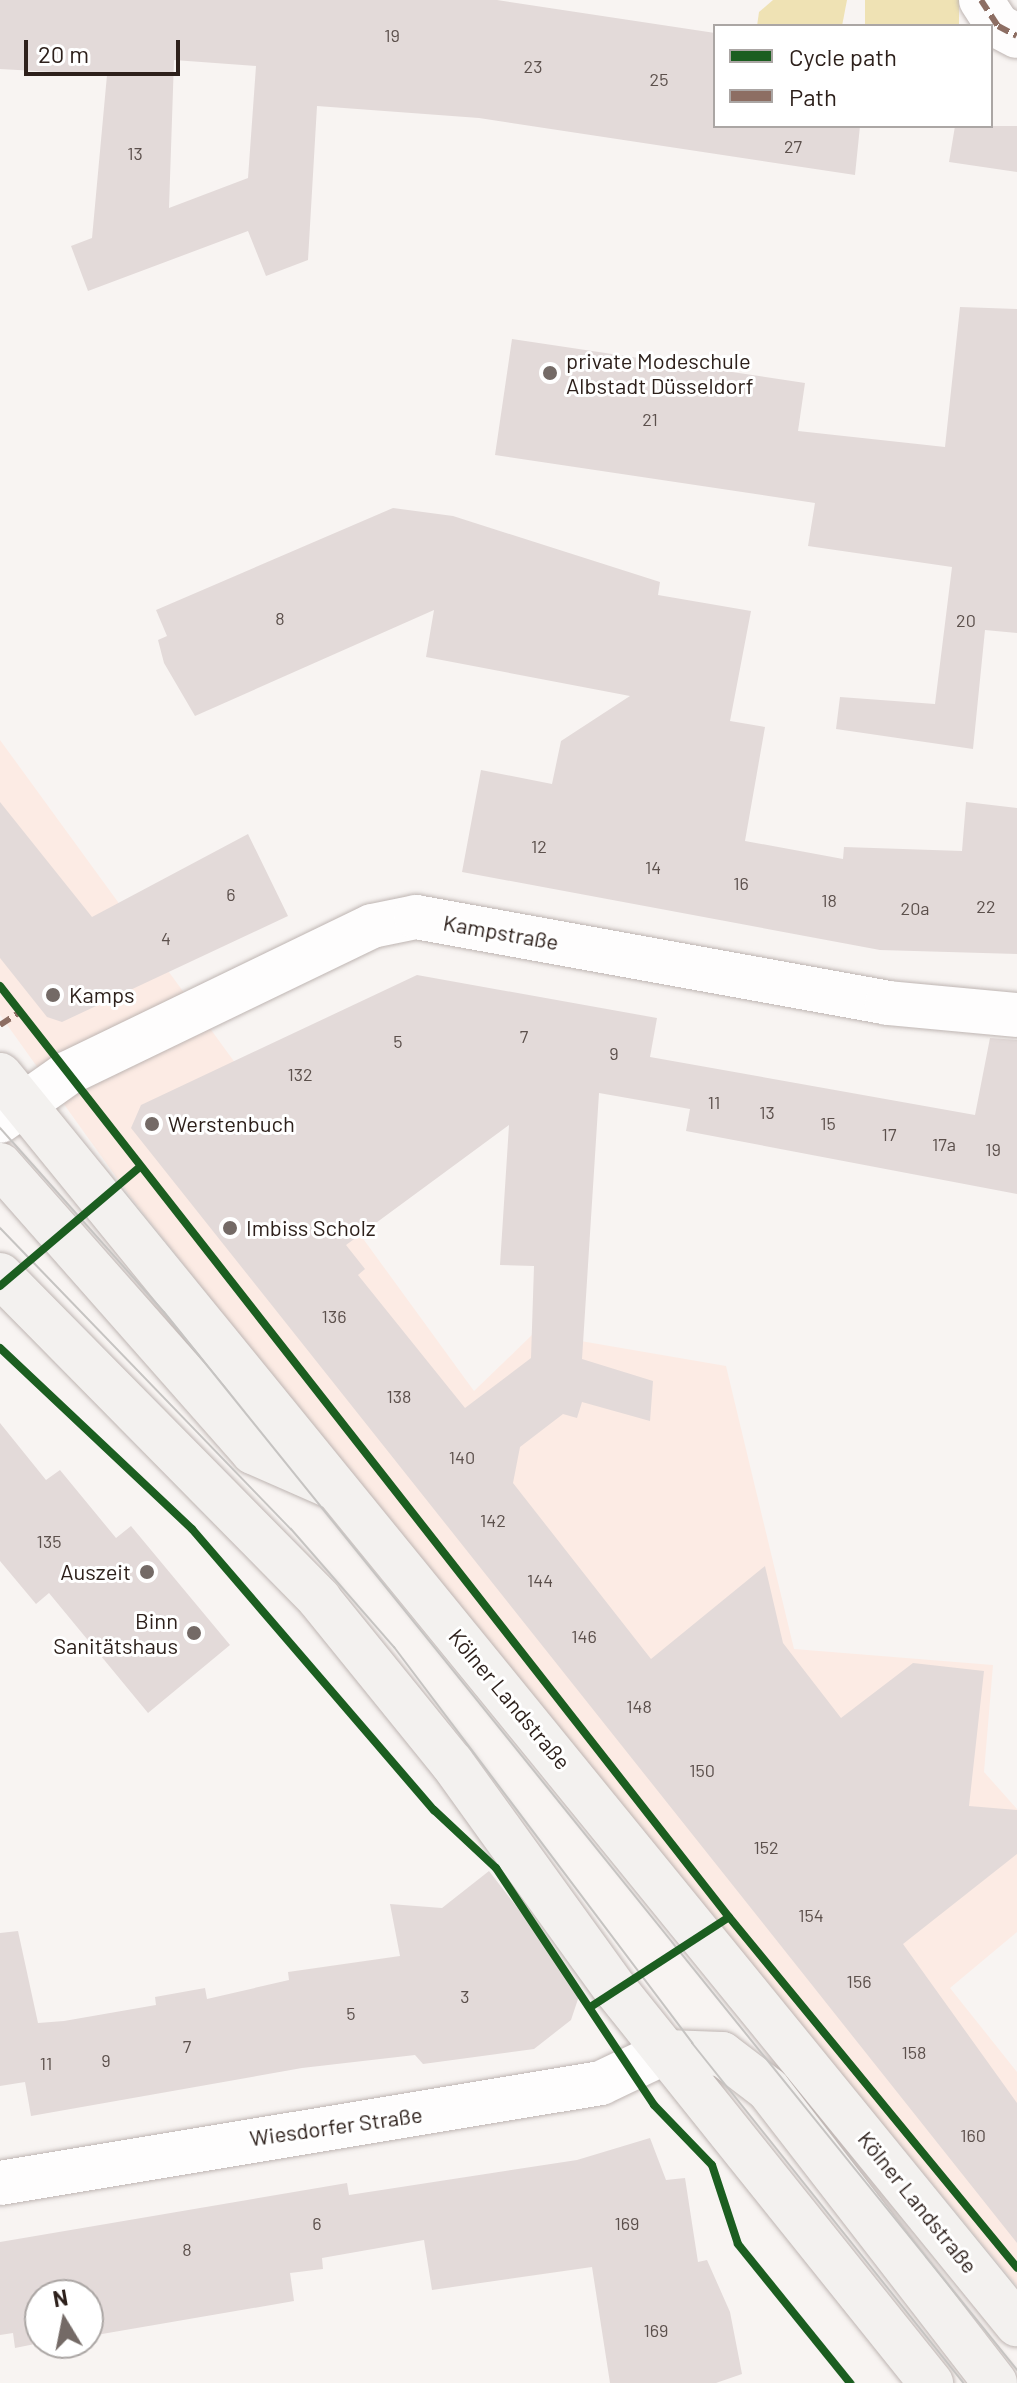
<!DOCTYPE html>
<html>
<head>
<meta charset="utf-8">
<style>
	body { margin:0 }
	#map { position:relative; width:1017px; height:2383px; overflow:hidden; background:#f8f4f2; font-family:Barlow,sans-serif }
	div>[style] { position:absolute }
	.built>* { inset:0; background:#fcebe4 }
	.green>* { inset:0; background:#efe2b4; transform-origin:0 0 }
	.building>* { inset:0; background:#e3dad9 }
	.roads { filter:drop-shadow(0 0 2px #beb5b2) drop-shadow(0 0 2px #beb5b2) }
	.street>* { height:44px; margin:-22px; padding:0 22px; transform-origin:22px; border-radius:22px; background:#fefdfd }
	.secondary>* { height:44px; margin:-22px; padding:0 22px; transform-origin:22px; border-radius:22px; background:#f3f1ef }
	.tram>* { height:2px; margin:-1px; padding:0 1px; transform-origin:1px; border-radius:1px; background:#c6c4c2 }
	.quiet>* { height:6px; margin-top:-3px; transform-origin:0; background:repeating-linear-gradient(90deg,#8d6e63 0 12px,transparent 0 18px) }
	.cycleway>* { height:8px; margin:-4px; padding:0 4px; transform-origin:4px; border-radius:4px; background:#1b5e20 }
	.dots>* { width:22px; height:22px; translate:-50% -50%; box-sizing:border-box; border:4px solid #fff; border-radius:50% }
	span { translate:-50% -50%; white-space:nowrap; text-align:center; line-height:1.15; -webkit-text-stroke:6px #fff; paint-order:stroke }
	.number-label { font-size:18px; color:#5c504c }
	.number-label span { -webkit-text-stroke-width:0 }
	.poi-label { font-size:22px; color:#2d201b }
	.left { translate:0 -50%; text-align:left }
	.right { translate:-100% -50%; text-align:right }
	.street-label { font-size:22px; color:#2d201b }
	.legend { position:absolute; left:713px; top:24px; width:280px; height:104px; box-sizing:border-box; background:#fff; border:2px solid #aba6a4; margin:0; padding:10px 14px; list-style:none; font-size:24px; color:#2d201b }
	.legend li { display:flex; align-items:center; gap:16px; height:40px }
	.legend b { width:40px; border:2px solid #aba6a4 }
	.north { position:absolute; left:24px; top:2279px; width:80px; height:80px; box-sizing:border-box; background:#fff; border:2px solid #aba6a4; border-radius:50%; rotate:350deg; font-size:22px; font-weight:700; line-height:32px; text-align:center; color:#2d201b }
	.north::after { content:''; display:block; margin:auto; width:28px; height:36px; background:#746a66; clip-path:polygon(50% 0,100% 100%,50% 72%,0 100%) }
	.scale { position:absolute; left:24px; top:40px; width:156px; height:36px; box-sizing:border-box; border:4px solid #2d201b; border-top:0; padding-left:10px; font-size:24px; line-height:28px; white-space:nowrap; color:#2d201b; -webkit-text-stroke:6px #fff; paint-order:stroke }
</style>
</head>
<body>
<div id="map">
	<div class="built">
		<i style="clip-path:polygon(0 740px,474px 1391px,534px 1333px,726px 1366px,794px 1649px,993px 1665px,984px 1772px,1017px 1809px,1017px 1932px,950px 1988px,1017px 2072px,1017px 2286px,430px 1578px,129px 1195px,0 1015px)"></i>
	</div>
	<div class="green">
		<i style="clip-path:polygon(773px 0,847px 0,842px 26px,757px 26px,759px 12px)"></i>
		<i style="left:865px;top:0;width:94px;height:26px"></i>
	</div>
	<div class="building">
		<i style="clip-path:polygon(evenodd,0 0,497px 0,715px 33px,715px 126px,860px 126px,855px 175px,479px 118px,317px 106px,308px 260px,266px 276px,248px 231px,88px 291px,71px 246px,92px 238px,107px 75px,0 69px,0 0,174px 60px,256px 66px,248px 178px,169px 208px,174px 60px)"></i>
		<i style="clip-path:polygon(955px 126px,1017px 126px,1017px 172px,949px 162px)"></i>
		<i style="clip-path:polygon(960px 307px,1017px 309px,1017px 633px,985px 630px,973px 749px,836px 729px,840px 697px,935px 704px,952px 567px,808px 546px,815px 503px,495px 455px,512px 339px,805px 383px,798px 431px,945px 447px)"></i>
		<i style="clip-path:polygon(393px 508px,453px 516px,660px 582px,658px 595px,751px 611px,730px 721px,765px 727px,745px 841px,843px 859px,844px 847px,962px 851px,966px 802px,1017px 808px,1017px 954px,880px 950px,462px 872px,481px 770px,552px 784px,561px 741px,630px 696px,426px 657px,434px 610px,195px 716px,164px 663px,158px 640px,167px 636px,156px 610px)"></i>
		<i style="clip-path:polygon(0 802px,92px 917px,248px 834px,288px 916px,62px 1022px,47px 1017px,0 958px)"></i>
		<i style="clip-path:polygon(evenodd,417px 975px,657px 1018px,650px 1057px,975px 1115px,990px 1038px,1017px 1040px,1017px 1194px,686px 1131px,690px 1109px,599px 1093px,582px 1359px,653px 1381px,650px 1421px,582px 1402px,577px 1418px,563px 1414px,520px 1447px,513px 1483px,651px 1659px,765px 1566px,783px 1643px,841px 1718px,913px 1663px,984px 1671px,969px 1806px,1017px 1810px,1017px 1854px,903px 1944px,1017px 2103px,1017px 2243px,131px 1128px,141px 1105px,417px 975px,509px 1125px,500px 1265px,534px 1266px,531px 1358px,465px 1408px,358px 1275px,365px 1269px,346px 1245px,509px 1125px)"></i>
		<i style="clip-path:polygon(0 1423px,46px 1480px,60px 1470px,116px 1538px,131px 1526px,230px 1645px,148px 1713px,49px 1593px,36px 1604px,0 1561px)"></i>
		<i style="clip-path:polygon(489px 1871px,581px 1990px,571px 2020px,534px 2049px,423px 2064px,415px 2055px,302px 2068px,31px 2116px,25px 2082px,0 2086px,0 1933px,18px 1931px,38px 2023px,64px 2021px,156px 2005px,155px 1997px,205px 1988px,207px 1999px,289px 1980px,288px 1972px,400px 1956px,390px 1904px,442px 1908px)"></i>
		<i style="clip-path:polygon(650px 2138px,666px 2180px,685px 2178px,698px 2262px,707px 2260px,730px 2312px,742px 2374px,716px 2383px,610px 2383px,592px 2267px,432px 2290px,424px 2240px,322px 2258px,323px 2269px,290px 2273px,294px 2301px,102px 2334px,88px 2334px,88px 2295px,40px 2295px,40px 2343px,15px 2348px,13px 2333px,0 2335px,0 2242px,347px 2183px,349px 2195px,577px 2160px)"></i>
	</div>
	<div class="roads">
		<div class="street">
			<i style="left:981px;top:0;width:31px;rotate:57deg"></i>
			<i style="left:998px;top:26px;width:21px;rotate:28deg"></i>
			<i style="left:0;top:1121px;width:83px;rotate:-35.2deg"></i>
			<i style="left:68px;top:1073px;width:338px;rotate:-25.8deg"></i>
			<i style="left:372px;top:926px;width:45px;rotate:-11.6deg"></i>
			<i style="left:416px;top:917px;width:479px;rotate:10.3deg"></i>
			<i style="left:887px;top:1003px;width:131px;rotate:5.3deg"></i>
			<i style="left:0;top:2183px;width:609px;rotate:-9.45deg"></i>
			<i style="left:601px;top:2083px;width:72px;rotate:-25.5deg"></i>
		</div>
		<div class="secondary">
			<i style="left:0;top:1075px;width:1611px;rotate:50.85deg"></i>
			<i style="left:0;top:1165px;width:383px;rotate:48.6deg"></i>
			<i style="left:253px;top:1452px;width:84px;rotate:23.8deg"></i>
			<i style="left:0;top:1275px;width:455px;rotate:45.4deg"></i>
			<i style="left:319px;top:1599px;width:211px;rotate:51deg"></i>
			<i style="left:452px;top:1763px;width:280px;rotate:54.2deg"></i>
			<i style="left:616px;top:1990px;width:504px;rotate:51.29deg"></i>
			<i style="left:666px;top:2052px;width:56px;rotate:2deg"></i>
			<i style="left:722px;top:2054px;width:58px;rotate:37.3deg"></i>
			<i style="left:768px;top:2089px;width:371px;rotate:52.3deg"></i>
		</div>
	</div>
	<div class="tram">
		<i style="left:0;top:1128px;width:246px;rotate:48.3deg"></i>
		<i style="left:164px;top:1312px;width:1359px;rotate:51.12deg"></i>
		<i style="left:0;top:1228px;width:419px;rotate:46deg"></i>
		<i style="left:291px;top:1529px;width:157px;rotate:48.9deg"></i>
		<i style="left:394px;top:1647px;width:496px;rotate:53deg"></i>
		<i style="left:692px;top:2043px;width:435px;rotate:51.4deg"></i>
	</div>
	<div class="quiet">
		<i style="left:981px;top:0;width:31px;rotate:57deg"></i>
		<i style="left:998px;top:26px;width:21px;rotate:28deg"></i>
		<i style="left:0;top:1025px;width:24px;rotate:-33deg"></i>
	</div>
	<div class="cycleway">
		<i style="left:0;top:986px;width:1182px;rotate:51.94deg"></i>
		<i style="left:729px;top:1917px;width:454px;rotate:50.6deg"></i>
		<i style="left:0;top:1286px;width:184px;rotate:-40.4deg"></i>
		<i style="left:0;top:1348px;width:264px;rotate:43.3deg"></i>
		<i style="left:192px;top:1529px;width:371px;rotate:49.3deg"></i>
		<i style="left:434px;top:1810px;width:85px;rotate:43.1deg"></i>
		<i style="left:496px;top:1868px;width:285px;rotate:56.3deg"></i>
		<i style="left:654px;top:2105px;width:83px;rotate:46deg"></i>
		<i style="left:712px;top:2165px;width:83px;rotate:71.8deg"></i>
		<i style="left:738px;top:2244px;width:179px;rotate:51.1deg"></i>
		<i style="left:592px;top:2006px;width:163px;rotate:-33deg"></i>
	</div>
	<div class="dots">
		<i style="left:550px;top:373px;background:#746a66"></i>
		<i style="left:53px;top:995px;background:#746a66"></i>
		<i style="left:152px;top:1124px;background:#746a66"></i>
		<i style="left:230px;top:1228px;background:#746a66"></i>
		<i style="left:147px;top:1572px;background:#746a66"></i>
		<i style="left:194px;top:1633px;background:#746a66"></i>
	</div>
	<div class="number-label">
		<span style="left:392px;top:35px">19</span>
		<span style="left:533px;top:66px">23</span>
		<span style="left:659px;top:79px">25</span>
		<span style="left:793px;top:146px">27</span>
		<span style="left:135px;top:153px">13</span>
		<span style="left:650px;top:419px">21</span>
		<span style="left:280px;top:618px">8</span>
		<span style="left:966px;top:620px">20</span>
		<span style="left:539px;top:846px">12</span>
		<span style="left:653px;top:867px">14</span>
		<span style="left:741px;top:883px">16</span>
		<span style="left:231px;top:894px">6</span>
		<span style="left:829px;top:900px">18</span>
		<span style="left:986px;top:906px">22</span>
		<span style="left:915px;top:908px">20a</span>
		<span style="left:166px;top:938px">4</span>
		<span style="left:524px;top:1036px">7</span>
		<span style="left:398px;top:1041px">5</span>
		<span style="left:614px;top:1053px">9</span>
		<span style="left:300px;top:1074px">132</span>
		<span style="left:714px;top:1102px">11</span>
		<span style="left:767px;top:1112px">13</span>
		<span style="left:828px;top:1123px">15</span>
		<span style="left:889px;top:1134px">17</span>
		<span style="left:944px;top:1144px">17a</span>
		<span style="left:993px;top:1149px">19</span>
		<span style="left:334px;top:1316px">136</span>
		<span style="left:399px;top:1396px">138</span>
		<span style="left:462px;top:1457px">140</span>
		<span style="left:493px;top:1520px">142</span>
		<span style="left:49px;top:1541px">135</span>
		<span style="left:540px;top:1580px">144</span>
		<span style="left:584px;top:1636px">146</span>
		<span style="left:639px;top:1706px">148</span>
		<span style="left:702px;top:1770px">150</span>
		<span style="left:766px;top:1847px">152</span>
		<span style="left:811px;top:1915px">154</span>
		<span style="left:859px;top:1981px">156</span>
		<span style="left:465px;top:1996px">3</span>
		<span style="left:351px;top:2013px">5</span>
		<span style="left:187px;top:2046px">7</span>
		<span style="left:914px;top:2052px">158</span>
		<span style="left:106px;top:2060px">9</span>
		<span style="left:46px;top:2063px">11</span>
		<span style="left:973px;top:2135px">160</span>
		<span style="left:317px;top:2223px">6</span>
		<span style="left:627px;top:2223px">169</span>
		<span style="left:187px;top:2249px">8</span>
		<span style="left:656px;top:2330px">169</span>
	</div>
	<div class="poi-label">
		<span class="left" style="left:566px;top:373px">private Modeschule<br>Albstadt Düsseldorf</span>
		<span class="left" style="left:69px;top:995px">Kamps</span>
		<span class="left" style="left:168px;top:1124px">Werstenbuch</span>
		<span class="left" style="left:246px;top:1228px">Imbiss Scholz</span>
		<span class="right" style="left:131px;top:1572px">Auszeit</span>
		<span class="right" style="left:178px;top:1633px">Binn<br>Sanitätshaus</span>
	</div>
	<div class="street-label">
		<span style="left:501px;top:932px;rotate:10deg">Kampstraße</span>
		<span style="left:510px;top:1699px;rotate:50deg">Kölner Landstraße</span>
		<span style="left:336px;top:2126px;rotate:-8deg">Wiesdorfer Straße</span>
		<span style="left:918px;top:2202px;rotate:51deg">Kölner Landstraße</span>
	</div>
	<ul class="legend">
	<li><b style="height:10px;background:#1b5e20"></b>Cycle path</li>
	<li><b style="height:10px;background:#8d6e63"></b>Path</li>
	</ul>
	<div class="north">N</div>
	<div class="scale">20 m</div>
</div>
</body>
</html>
